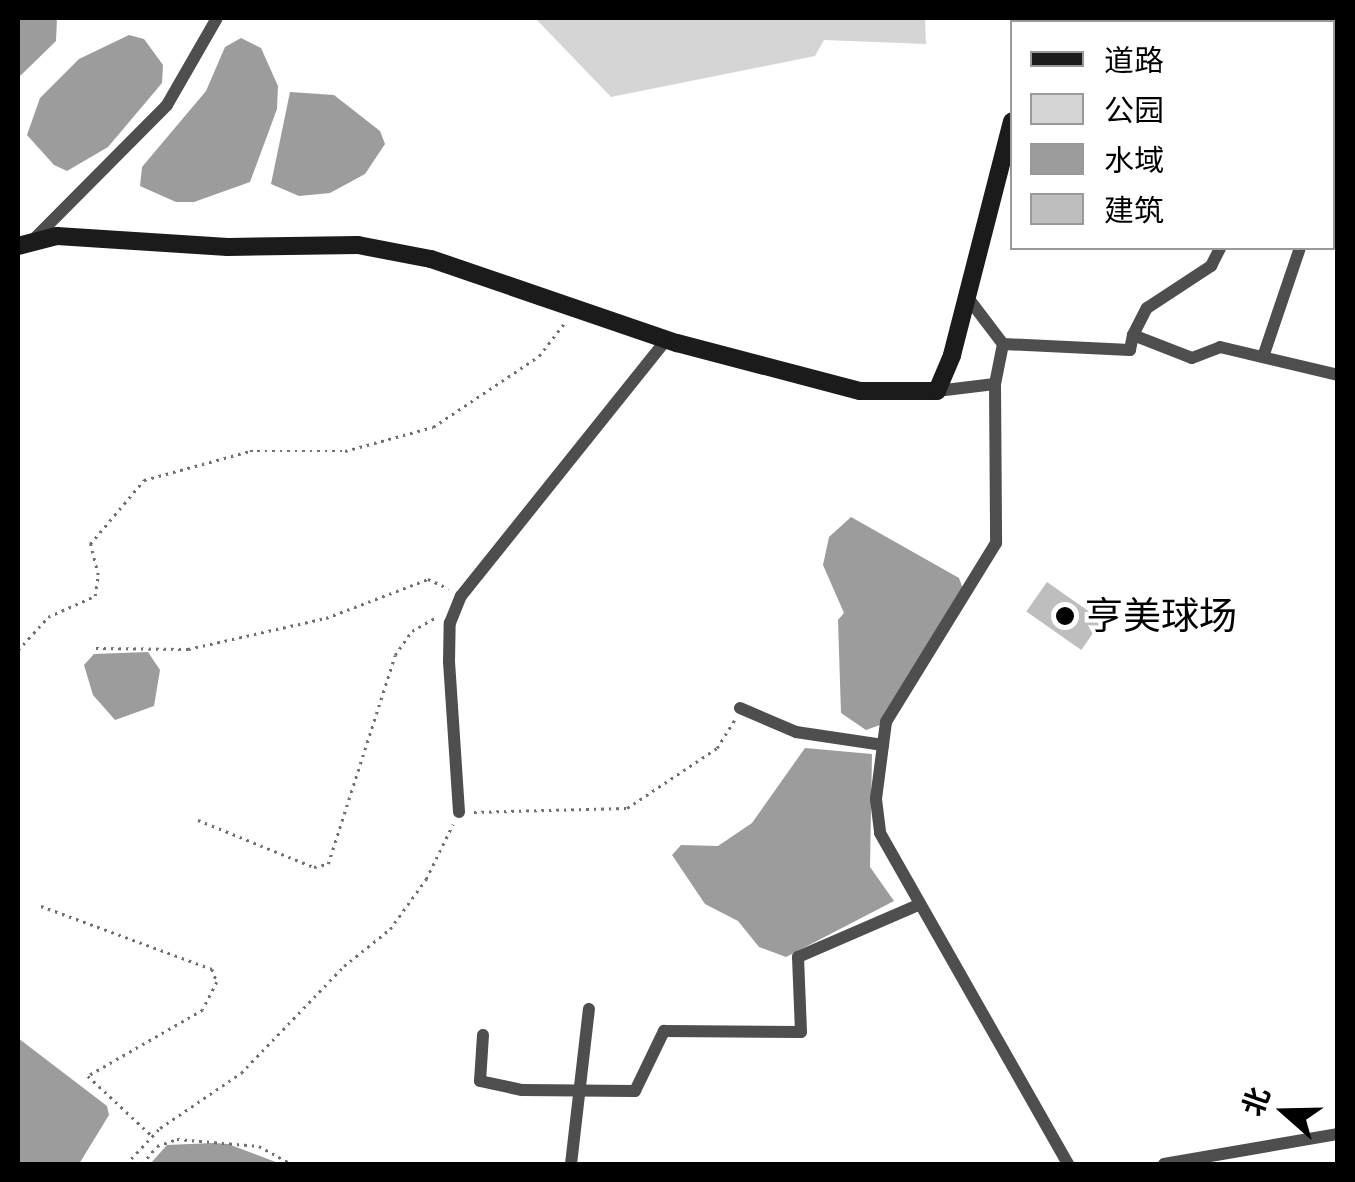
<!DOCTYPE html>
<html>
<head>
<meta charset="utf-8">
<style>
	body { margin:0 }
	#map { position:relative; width:1355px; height:1182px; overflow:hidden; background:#fff; font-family:Jost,"Noto Sans SC",sans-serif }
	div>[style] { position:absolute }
	.green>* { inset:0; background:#d5d5d5 }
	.water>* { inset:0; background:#9c9c9c }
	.building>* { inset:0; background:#bebebe; transform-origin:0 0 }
	.path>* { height:2.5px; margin-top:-1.25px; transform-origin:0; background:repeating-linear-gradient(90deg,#707070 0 2.5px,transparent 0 7.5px) }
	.street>* { height:12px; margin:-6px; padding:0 6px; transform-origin:6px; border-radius:6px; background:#4e4e4e }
	.secondary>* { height:18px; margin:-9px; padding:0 9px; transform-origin:9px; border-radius:9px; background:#1b1b1b }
	.dots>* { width:28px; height:28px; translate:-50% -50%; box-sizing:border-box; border:5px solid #fff; border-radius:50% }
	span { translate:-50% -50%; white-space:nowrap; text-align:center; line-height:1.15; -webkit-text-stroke:8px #fff; paint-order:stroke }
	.poi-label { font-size:38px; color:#000 }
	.left { translate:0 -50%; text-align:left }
	.frame { position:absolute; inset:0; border:20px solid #000; pointer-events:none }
	.legend { position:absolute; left:1010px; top:20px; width:325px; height:230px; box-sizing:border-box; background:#fff; border:2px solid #999; margin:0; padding:12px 18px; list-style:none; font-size:30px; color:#000 }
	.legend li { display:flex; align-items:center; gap:20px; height:50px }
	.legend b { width:50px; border:2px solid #999 }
	.north { position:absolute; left:1235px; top:1062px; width:100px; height:100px; -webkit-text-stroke:8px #fff; paint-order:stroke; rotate:290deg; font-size:28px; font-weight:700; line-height:40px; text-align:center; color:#000 }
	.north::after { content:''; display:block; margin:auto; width:35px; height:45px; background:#000; clip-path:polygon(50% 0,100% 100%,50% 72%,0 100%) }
</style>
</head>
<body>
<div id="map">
	<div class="green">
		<i style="clip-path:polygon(535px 18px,925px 18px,926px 44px,824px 40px,815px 56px,611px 97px)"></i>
	</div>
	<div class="water">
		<i style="clip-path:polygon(18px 18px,57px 18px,56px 41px,18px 78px)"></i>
		<i style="clip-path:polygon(129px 35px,144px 39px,163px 65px,162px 83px,108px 147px,67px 171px,54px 165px,27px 135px,40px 98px,79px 59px)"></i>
		<i style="clip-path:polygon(241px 38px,261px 48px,278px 86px,277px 109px,250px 182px,194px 202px,176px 202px,140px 186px,142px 167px,206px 91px,225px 47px)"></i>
		<i style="clip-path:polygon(290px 92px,334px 95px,380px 131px,385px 144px,365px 174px,330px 193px,299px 196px,271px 184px)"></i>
		<i style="clip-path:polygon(851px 517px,959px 578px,963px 589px,880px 725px,866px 730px,841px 713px,838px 620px,844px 613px,823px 565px,829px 537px)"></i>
		<i style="clip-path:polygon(148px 652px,160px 670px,154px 706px,115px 720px,93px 695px,84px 665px,94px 654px)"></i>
		<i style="clip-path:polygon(805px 748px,872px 754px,870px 867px,894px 901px,786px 957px,759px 947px,738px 921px,705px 904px,672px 855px,681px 845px,718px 846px,752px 823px)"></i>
		<i style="clip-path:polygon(18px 1038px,107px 1106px,109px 1115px,79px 1164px,18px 1164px)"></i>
		<i style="clip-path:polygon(213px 1143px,228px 1144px,281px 1164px,150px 1164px,167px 1145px)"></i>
	</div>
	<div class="building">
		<i style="left:1047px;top:582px;width:67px;height:36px;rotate:35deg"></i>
	</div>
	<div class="path">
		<i style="left:96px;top:648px;width:92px;rotate:0.6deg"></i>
		<i style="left:188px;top:649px;width:141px;rotate:-12.7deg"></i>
		<i style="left:326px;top:618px;width:109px;rotate:-20.9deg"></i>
		<i style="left:428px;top:579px;width:23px;rotate:25deg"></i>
		<i style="left:18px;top:650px;width:45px;rotate:-47.7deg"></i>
		<i style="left:48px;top:617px;width:51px;rotate:-24.1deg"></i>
		<i style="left:95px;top:596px;width:21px;rotate:-82deg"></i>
		<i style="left:98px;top:575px;width:32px;rotate:-104deg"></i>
		<i style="left:90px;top:544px;width:84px;rotate:-49.8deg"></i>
		<i style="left:144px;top:480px;width:110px;rotate:-15.3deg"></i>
		<i style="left:250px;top:451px;width:95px"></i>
		<i style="left:345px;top:451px;width:91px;rotate:-15.3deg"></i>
		<i style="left:433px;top:427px;width:128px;rotate:-33.8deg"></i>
		<i style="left:539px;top:356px;width:44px;rotate:-52.4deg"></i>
		<i style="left:474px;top:812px;width:153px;rotate:-1.5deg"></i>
		<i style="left:627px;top:808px;width:108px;rotate:-33.7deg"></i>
		<i style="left:717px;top:748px;width:34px;rotate:-58deg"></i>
		<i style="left:198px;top:820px;width:125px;rotate:22.1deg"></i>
		<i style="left:314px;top:867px;width:14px;rotate:-12deg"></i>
		<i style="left:328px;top:864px;width:219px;rotate:-72.2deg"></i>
		<i style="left:395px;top:655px;width:29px;rotate:-55deg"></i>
		<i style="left:412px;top:631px;width:30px;rotate:-30deg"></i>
		<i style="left:41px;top:906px;width:182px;rotate:20.2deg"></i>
		<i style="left:212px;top:969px;width:14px;rotate:69deg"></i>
		<i style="left:217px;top:982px;width:31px;rotate:117deg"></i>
		<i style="left:203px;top:1010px;width:133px;rotate:150.1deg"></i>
		<i style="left:88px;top:1076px;width:86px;rotate:43.1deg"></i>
		<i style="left:126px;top:1164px;width:50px;rotate:-46.6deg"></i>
		<i style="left:160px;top:1128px;width:98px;rotate:-34.2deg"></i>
		<i style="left:241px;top:1073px;width:149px;rotate:-46.1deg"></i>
		<i style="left:344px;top:966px;width:59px;rotate:-38.8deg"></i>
		<i style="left:390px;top:929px;width:62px;rotate:-54.2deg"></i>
		<i style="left:426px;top:879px;width:61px;rotate:-63.9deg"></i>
		<i style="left:142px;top:1164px;width:23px;rotate:-50deg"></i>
		<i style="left:157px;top:1146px;width:21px;rotate:-19deg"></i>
		<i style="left:177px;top:1139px;width:82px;rotate:4.9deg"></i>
		<i style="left:259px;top:1146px;width:37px;rotate:29deg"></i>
	</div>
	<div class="street">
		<i style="left:1019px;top:18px;width:4px;rotate:63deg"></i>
		<i style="left:1332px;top:164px;width:6px;rotate:-9deg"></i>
		<i style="left:33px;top:240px;width:190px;rotate:-45.2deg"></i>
		<i style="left:167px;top:105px;width:100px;rotate:-60.1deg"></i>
		<i style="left:965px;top:294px;width:63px;rotate:52.8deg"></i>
		<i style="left:1003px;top:344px;width:41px;rotate:101.3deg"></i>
		<i style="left:995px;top:384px;width:159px;rotate:89.6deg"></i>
		<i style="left:996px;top:543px;width:210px;rotate:121.6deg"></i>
		<i style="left:886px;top:722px;width:78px;rotate:97.4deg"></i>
		<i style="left:876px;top:799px;width:34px;rotate:83deg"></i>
		<i style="left:880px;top:833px;width:381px;rotate:60.4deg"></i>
		<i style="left:1133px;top:335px;width:30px;rotate:-63deg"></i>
		<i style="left:1147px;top:308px;width:77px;rotate:-33.3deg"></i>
		<i style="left:1211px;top:266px;width:20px;rotate:-63deg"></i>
		<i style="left:1003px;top:344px;width:127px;rotate:2.7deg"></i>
		<i style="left:1130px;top:350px;width:15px;rotate:-79deg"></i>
		<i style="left:1133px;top:335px;width:63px;rotate:21.3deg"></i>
		<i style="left:1192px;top:358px;width:30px;rotate:-21deg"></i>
		<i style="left:1220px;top:347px;width:121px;rotate:13.3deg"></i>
		<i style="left:1263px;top:357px;width:115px;rotate:-71.3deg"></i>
		<i style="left:937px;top:391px;width:58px;rotate:-6.9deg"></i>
		<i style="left:740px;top:708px;width:61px;rotate:23.2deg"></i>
		<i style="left:796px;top:732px;width:88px;rotate:8.5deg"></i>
		<i style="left:459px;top:812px;width:150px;rotate:-93.8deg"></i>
		<i style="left:449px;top:662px;width:39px;rotate:-89deg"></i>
		<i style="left:450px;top:623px;width:29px;rotate:-68deg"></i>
		<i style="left:461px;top:596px;width:329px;rotate:-51.3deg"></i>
		<i style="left:483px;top:1035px;width:46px;rotate:93.7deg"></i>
		<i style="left:480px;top:1081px;width:43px;rotate:12.1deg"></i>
		<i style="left:522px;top:1090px;width:113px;rotate:0.5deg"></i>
		<i style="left:635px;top:1091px;width:67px;rotate:-64.2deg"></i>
		<i style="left:664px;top:1031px;width:137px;rotate:0.4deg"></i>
		<i style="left:801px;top:1032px;width:75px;rotate:-92.3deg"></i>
		<i style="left:798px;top:957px;width:129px;rotate:-23.4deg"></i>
		<i style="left:571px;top:1164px;width:156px;rotate:-83.4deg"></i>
		<i style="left:1164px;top:1164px;width:177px;rotate:-9.8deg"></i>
	</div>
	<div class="secondary">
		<i style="left:1056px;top:22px;width:4px;rotate:-63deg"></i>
		<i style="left:18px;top:246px;width:40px;rotate:-14.4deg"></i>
		<i style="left:57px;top:236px;width:171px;rotate:3.7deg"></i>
		<i style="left:228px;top:247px;width:130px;rotate:-0.9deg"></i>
		<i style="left:358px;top:245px;width:74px;rotate:10.9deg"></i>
		<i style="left:431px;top:259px;width:260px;rotate:18.9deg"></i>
		<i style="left:677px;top:343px;width:189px;rotate:14.7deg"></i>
		<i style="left:860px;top:391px;width:77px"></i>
		<i style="left:937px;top:391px;width:39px;rotate:-67deg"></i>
		<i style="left:952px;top:355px;width:241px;rotate:-75.6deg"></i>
	</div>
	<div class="dots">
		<i style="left:1065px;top:616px;background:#000"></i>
	</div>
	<div class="poi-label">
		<span class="left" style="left:1085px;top:616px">亨美球场</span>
	</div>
	<div class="frame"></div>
	<ul class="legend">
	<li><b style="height:12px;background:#1b1b1b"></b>道路</li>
	<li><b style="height:28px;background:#d5d5d5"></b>公园</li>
	<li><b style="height:28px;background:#9c9c9c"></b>水域</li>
	<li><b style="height:28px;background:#bebebe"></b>建筑</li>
	</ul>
	<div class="north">北</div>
</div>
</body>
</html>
